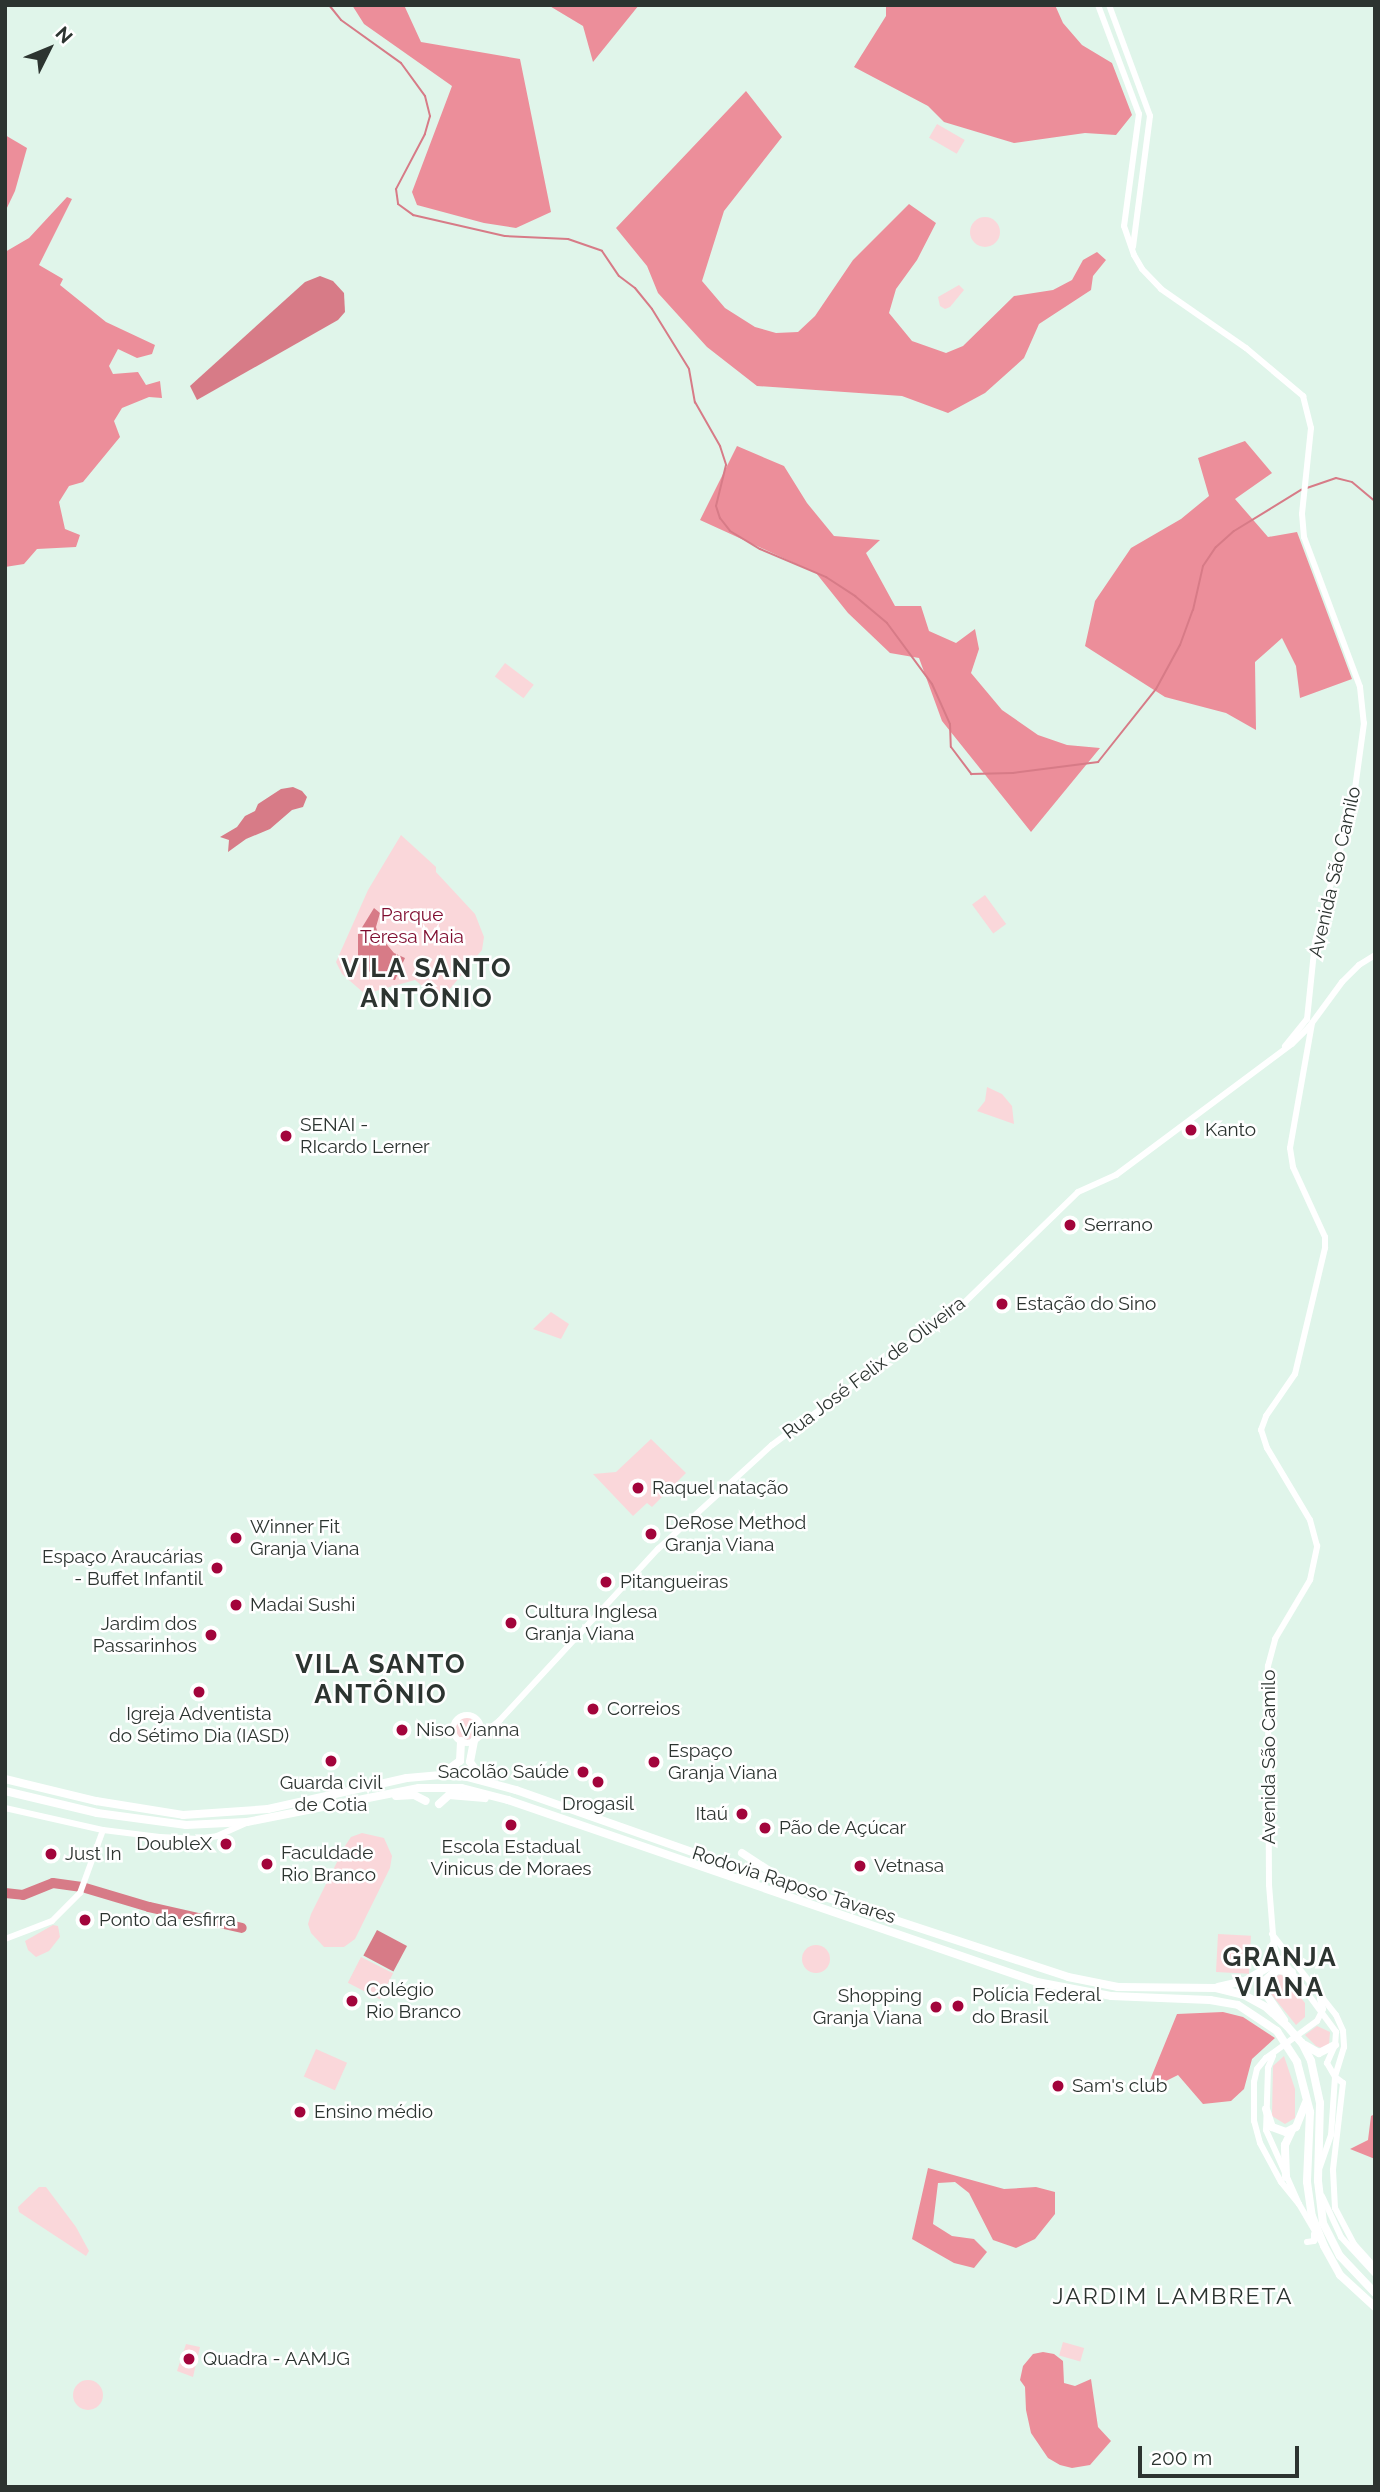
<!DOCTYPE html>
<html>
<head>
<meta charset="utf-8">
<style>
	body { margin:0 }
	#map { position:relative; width:1380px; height:2492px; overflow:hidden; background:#e0f5ea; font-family:Raleway,sans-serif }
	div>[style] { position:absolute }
	.green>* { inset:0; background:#fad7da; transform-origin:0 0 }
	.round { border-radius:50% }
	.forest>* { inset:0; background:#ec8e9a }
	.water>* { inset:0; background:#d77b87; transform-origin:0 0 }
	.stream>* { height:2px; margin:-1px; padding:0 1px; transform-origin:1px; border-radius:1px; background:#d77b87 }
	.river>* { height:10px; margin:-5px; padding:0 5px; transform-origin:5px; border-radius:5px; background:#d77b87 }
	.secondary>* { height:6px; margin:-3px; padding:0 3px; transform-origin:3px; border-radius:3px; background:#fff }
	.secondary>.ring { margin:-3px; padding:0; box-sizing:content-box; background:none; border:6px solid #fff; border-radius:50% }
	.highway>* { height:8px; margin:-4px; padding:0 4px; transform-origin:4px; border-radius:4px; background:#fff }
	.dots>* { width:19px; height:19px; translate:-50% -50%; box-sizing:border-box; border:4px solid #fff; border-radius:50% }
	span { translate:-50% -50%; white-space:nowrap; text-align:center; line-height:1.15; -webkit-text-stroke:5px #fff; paint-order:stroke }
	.street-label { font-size:19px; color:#2c3430 }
	.park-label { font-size:19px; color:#7f0c2f }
	.poi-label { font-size:19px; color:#2c3430 }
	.left { translate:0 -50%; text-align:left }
	.right { translate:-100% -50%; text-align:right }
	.quarter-label { font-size:23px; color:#2c3430; letter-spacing:2px }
	.district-label { font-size:26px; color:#2c3430; font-weight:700; letter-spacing:2px }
	.frame { position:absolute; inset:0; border:7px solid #2c3430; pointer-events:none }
	.north { position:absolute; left:14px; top:14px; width:70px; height:70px; -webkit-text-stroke:5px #fff; paint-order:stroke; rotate:47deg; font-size:19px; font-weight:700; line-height:28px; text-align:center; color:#2c3430 }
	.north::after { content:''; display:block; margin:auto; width:24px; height:32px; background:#2c3430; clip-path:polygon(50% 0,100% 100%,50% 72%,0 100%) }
	.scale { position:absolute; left:1138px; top:2446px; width:161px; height:32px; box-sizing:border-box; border:4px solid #2c3430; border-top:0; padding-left:9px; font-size:21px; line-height:24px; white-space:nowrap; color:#2c3430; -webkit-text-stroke:5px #fff; paint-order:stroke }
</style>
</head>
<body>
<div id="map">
	<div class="green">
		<i style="left:937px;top:124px;width:32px;height:16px;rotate:30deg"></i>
		<i class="round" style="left:970px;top:217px;width:30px;height:30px"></i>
		<i style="clip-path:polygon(959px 285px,964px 290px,950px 307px,945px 309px,940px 306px,938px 297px)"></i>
		<i style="left:505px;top:663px;width:36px;height:17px;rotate:37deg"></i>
		<i style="clip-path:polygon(401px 835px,436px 867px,436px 872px,475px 914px,484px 937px,482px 950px,440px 1001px,415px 980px,365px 994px,342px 974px,336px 962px,368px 890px)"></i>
		<i style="left:985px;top:895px;width:36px;height:16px;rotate:54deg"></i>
		<i style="clip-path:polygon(987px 1087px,1002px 1094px,1012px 1106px,1014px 1124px,977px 1111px,985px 1101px)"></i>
		<i style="clip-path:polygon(551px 1312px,569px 1324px,561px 1339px,533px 1329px)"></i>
		<i style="clip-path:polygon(651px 1439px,686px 1473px,652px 1507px,647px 1503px,633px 1516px,593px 1474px,616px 1472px)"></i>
		<i class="round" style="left:453px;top:1716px;width:24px;height:24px"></i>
		<i style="clip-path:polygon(362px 1833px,384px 1838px,392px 1856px,390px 1868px,355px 1939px,344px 1947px,324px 1947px,311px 1933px,308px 1924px,311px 1914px,345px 1846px,351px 1837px)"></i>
		<i style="clip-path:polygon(53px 1925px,58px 1926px,60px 1937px,49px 1951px,36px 1957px,28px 1950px,25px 1941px)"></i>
		<i style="left:1218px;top:1934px;width:33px;height:38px;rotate:3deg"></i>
		<i class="round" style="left:802px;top:1945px;width:28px;height:28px"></i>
		<i style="left:361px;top:1957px;width:36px;height:29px;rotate:27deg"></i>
		<i style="clip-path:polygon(1281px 1974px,1305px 2003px,1305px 2017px,1296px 2025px,1271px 1994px,1273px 1978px)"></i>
		<i style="clip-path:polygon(1317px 2026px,1330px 2032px,1329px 2045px,1324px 2049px,1316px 2046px,1305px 2035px)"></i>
		<i style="left:316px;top:2049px;width:34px;height:30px;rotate:24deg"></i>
		<i style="clip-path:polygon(1284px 2056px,1295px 2089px,1295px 2118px,1285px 2124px,1272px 2116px,1273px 2066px)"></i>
		<i style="clip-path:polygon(39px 2187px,46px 2187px,76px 2227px,89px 2251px,86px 2256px,19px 2212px,18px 2207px)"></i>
		<i style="left:1063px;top:2342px;width:22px;height:14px;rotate:16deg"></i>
		<i style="clip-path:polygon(186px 2344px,200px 2347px,193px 2377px,177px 2371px)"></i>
		<i class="round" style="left:73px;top:2380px;width:30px;height:30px"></i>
	</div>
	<div class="forest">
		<i style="clip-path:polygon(352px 5px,404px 5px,421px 42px,520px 59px,551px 212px,516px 228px,484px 223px,417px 205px,412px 192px,452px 86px,364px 24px)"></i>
		<i style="clip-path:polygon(548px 5px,639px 5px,593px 62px,583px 26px)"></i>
		<i style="clip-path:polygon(886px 5px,1055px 5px,1063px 23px,1082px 45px,1112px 63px,1132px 115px,1116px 135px,1085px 133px,1014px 143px,944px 122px,928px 106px,854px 67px,886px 16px)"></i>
		<i style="clip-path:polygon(746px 91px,782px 137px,724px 211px,702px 281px,725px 308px,755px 327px,776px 333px,798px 332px,815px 316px,853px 260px,909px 204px,936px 223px,917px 260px,896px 289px,889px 313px,912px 341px,946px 353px,963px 346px,1014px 296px,1053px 290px,1072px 280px,1083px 260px,1097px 252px,1106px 260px,1093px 276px,1091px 290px,1039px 324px,1024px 358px,985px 393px,948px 413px,902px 396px,757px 386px,707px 347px,658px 293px,647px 266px,616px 228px)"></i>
		<i style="clip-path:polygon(5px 135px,27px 148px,15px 191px,5px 212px)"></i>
		<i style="clip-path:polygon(67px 197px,72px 199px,39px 265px,63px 279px,60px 285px,106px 322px,155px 345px,152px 354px,137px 358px,118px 349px,109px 366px,113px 374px,138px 372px,146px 385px,160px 381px,162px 398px,149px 397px,122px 408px,114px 421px,120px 437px,83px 482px,69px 486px,59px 502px,65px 529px,80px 535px,76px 547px,37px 549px,24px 564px,5px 567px,5px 252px,29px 238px)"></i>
		<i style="clip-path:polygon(1245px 441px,1272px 473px,1235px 499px,1268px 537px,1297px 532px,1352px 679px,1300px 698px,1296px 666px,1282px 638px,1255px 662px,1256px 730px,1226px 713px,1165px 697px,1085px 646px,1095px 601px,1131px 548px,1181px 519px,1209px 496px,1198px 458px)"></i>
		<i style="clip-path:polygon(737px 446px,784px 466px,807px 503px,834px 536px,880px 540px,866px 553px,895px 606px,921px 606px,929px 631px,956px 643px,975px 629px,979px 649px,971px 673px,1002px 710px,1038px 735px,1067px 745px,1100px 748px,1031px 832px,942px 721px,919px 658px,890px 653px,848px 613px,816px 573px,700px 520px)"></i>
		<i style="clip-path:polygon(1223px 2012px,1243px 2017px,1275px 2038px,1252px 2059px,1244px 2089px,1231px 2101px,1203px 2104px,1178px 2075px,1166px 2081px,1150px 2080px,1177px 2014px)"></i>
		<i style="clip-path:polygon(1375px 2114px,1375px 2159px,1350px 2149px,1368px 2140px,1371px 2116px)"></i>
		<i style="clip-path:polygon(928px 2168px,1004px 2189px,1036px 2187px,1055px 2192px,1055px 2214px,1035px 2239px,1016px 2248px,993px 2240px,969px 2193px,955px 2182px,938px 2183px,933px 2224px,952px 2236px,974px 2239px,987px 2252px,974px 2268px,954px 2263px,912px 2239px)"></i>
		<i style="clip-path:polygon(1043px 2352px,1054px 2354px,1063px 2361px,1064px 2383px,1075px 2386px,1091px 2379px,1098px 2427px,1111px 2441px,1090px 2465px,1072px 2468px,1060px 2465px,1048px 2458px,1031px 2433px,1026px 2410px,1025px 2387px,1020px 2380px,1023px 2366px,1033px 2354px)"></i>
	</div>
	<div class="water">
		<i style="clip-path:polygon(320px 276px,333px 281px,344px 293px,345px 312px,338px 320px,197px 400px,190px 386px,305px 282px)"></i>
		<i style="clip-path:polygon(293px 787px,302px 791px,307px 797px,303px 807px,292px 810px,270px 829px,246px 839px,228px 852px,229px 840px,220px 837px,237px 827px,245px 816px,255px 811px,258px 804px,281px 789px)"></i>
		<i style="clip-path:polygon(374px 908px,380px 913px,376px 927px,378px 934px,394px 953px,405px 958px,395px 980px,379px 977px,365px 969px,358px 955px,358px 934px)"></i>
		<i style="left:377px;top:1930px;width:34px;height:29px;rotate:28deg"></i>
	</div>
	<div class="stream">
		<i style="left:329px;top:5px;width:19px;rotate:51deg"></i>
		<i style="left:341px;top:20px;width:74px;rotate:35.6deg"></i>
		<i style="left:401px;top:63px;width:41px;rotate:54deg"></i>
		<i style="left:425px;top:96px;width:21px;rotate:76deg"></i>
		<i style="left:430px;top:116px;width:19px;rotate:106deg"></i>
		<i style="left:425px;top:134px;width:62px;rotate:117.8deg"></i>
		<i style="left:396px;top:189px;width:15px;rotate:82deg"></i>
		<i style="left:398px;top:204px;width:19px;rotate:36deg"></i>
		<i style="left:413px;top:215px;width:94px;rotate:12.9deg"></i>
		<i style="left:505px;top:236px;width:63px;rotate:2.7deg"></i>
		<i style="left:568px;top:239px;width:36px;rotate:19deg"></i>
		<i style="left:602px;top:251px;width:30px;rotate:56deg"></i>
		<i style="left:619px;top:276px;width:20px;rotate:37deg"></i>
		<i style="left:635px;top:288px;width:27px;rotate:51deg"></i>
		<i style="left:652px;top:309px;width:70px;rotate:58.3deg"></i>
		<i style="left:689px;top:369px;width:34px;rotate:80deg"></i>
		<i style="left:695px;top:402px;width:51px;rotate:60.4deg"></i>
		<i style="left:720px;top:446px;width:20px;rotate:72deg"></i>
		<i style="left:726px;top:465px;width:42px;rotate:103.7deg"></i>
		<i style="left:716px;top:506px;width:13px;rotate:72deg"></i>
		<i style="left:720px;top:518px;width:16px;rotate:52deg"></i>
		<i style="left:730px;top:531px;width:35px;rotate:31deg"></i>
		<i style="left:760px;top:549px;width:72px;rotate:23deg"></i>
		<i style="left:826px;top:577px;width:35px;rotate:33deg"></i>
		<i style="left:855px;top:596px;width:42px;rotate:40.2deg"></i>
		<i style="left:887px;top:623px;width:76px;rotate:53.6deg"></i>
		<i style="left:932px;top:684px;width:44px;rotate:65.8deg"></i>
		<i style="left:950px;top:724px;width:23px;rotate:88deg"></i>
		<i style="left:951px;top:747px;width:34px;rotate:53deg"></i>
		<i style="left:971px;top:774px;width:42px;rotate:-1.4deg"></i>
		<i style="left:1013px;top:773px;width:86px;rotate:-7.4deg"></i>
		<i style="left:1098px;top:762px;width:93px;rotate:-51.5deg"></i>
		<i style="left:1156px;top:689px;width:50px;rotate:-61.4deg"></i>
		<i style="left:1180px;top:645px;width:37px;rotate:-70deg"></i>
		<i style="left:1193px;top:610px;width:45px;rotate:-77.2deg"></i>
		<i style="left:1203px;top:566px;width:23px;rotate:-56deg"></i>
		<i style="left:1216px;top:547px;width:24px;rotate:-42deg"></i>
		<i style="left:1234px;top:531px;width:79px;rotate:-31.5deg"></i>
		<i style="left:1301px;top:490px;width:37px;rotate:-19deg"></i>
		<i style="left:1336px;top:478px;width:16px;rotate:14deg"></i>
		<i style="left:1352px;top:482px;width:30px;rotate:40deg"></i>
	</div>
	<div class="river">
		<i style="left:5px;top:1893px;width:18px;rotate:6deg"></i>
		<i style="left:23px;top:1895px;width:32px;rotate:-22deg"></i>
		<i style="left:53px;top:1883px;width:29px;rotate:8deg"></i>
		<i style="left:82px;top:1887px;width:70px;rotate:16.6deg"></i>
		<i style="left:149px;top:1907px;width:95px;rotate:12.7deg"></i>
	</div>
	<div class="secondary">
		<i style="left:1098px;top:5px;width:116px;rotate:69.4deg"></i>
		<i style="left:1139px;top:114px;width:113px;rotate:97.6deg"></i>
		<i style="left:1124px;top:226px;width:31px;rotate:71deg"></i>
		<i style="left:1134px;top:255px;width:16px;rotate:60deg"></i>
		<i style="left:1142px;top:269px;width:28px;rotate:46deg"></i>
		<i style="left:1161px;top:289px;width:103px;rotate:34.8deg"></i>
		<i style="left:1246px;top:348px;width:75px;rotate:40.1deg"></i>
		<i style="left:1303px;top:396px;width:33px;rotate:76deg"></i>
		<i style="left:1311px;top:428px;width:86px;rotate:96deg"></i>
		<i style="left:1302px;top:514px;width:23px;rotate:85deg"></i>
		<i style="left:1304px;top:537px;width:160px;rotate:69.5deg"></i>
		<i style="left:1360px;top:687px;width:36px;rotate:84deg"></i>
		<i style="left:1364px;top:723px;width:81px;rotate:97.8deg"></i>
		<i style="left:1353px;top:803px;width:144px;rotate:105.3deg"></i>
		<i style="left:1315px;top:942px;width:77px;rotate:95.9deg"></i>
		<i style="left:1307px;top:1019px;width:35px;rotate:129deg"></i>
		<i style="left:1109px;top:5px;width:118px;rotate:69.7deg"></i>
		<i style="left:1150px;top:116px;width:132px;rotate:97.4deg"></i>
		<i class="ring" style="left:453px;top:1715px;width:22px;height:22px"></i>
		<i style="left:478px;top:1738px;width:28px;rotate:-39deg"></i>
		<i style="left:500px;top:1720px;width:233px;rotate:-47.3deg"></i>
		<i style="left:658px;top:1549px;width:154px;rotate:-42.4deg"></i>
		<i style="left:772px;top:1445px;width:239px;rotate:-36.5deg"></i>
		<i style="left:964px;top:1303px;width:159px;rotate:-44.2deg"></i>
		<i style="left:1078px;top:1192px;width:42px;rotate:-24.1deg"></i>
		<i style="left:1116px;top:1175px;width:219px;rotate:-36.7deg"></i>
		<i style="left:1292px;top:1044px;width:24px;rotate:-45deg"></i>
		<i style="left:1309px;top:1027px;width:56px;rotate:-53.7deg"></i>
		<i style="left:1342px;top:982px;width:24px;rotate:-45deg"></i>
		<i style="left:1359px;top:965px;width:19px;rotate:-32deg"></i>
		<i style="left:5px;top:1808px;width:100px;rotate:12.7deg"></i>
		<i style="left:103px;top:1830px;width:57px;rotate:7deg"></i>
		<i style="left:160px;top:1837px;width:34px;rotate:3deg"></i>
		<i style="left:194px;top:1839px;width:23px;rotate:-7deg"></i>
		<i style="left:217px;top:1836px;width:32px;rotate:-24deg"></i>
		<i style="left:1272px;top:1934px;width:103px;rotate:51.7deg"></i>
		<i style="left:1336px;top:2015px;width:17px;rotate:66deg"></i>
		<i style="left:1343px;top:2031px;width:16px;rotate:86deg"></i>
		<i style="left:1344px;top:2047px;width:31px;rotate:107deg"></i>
		<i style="left:1335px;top:2077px;width:58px;rotate:93.9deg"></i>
		<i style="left:1331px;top:2135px;width:34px;rotate:109deg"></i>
		<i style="left:5px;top:1939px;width:50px;rotate:-21deg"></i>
		<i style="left:52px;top:1921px;width:40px;rotate:-45deg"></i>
		<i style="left:80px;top:1893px;width:67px;rotate:-69.9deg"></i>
		<i style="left:1274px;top:1947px;width:62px;rotate:-94.6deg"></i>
		<i style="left:1269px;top:1885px;width:219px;rotate:-90.3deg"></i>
		<i style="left:1268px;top:1666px;width:28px;rotate:-75deg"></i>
		<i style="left:1275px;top:1639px;width:69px;rotate:-59.3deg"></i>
		<i style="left:1310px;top:1580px;width:35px;rotate:-78deg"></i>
		<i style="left:1317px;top:1546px;width:27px;rotate:-105deg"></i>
		<i style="left:1310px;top:1520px;width:84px;rotate:-120.8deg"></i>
		<i style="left:1267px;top:1448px;width:19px;rotate:-108deg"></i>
		<i style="left:1261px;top:1430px;width:15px;rotate:-70deg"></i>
		<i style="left:1266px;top:1416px;width:51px;rotate:-55.4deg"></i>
		<i style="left:1295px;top:1374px;width:130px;rotate:-76.6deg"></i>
		<i style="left:1325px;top:1248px;width:11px;rotate:-90deg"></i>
		<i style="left:1325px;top:1237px;width:77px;rotate:-114.6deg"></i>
		<i style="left:1293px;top:1167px;width:19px;rotate:-99deg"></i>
		<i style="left:1290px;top:1148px;width:127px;rotate:-80deg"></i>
		<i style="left:1282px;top:1959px;width:91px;rotate:53.5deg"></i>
		<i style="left:1336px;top:2032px;width:13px;rotate:94deg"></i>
		<i style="left:1335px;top:2045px;width:20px;rotate:114deg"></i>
		<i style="left:1327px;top:2063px;width:16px;rotate:60deg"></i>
		<i style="left:1335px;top:2077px;width:10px;rotate:37deg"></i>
		<i style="left:1343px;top:2083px;width:88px;rotate:96.6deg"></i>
		<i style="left:1333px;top:2170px;width:38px;rotate:87deg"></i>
		<i style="left:1335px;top:2208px;width:41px;rotate:62.2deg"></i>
		<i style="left:1354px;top:2244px;width:31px;rotate:48deg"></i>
		<i style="left:1273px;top:2056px;width:13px;rotate:113deg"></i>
		<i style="left:1268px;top:2068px;width:62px;rotate:91.8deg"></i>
		<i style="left:1266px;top:2130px;width:81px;rotate:66deg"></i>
		<i style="left:1299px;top:2204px;width:42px;rotate:59.7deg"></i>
		<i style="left:1322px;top:2196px;width:45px;rotate:65.1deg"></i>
		<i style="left:1341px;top:2237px;width:50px;rotate:47.4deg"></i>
		<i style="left:1299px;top:2204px;width:28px;rotate:-129deg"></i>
		<i style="left:1281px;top:2182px;width:44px;rotate:-118.3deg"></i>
		<i style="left:1260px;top:2143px;width:23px;rotate:-105deg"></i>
		<i style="left:1254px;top:2121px;width:39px;rotate:-90deg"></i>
		<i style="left:1254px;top:2082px;width:13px;rotate:-77deg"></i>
		<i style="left:1257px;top:2069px;width:14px;rotate:-51deg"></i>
		<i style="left:1266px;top:2058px;width:63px;rotate:-36deg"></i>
		<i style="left:1317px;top:2021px;width:13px;rotate:-63deg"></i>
		<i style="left:1323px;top:2009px;width:10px;rotate:-107deg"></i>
		<i style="left:1307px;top:2242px;width:7px;rotate:-8deg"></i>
		<i style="left:1314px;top:2241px;width:7px;rotate:-90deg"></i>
	</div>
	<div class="highway">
		<i style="left:474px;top:1741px;width:21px;rotate:101deg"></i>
		<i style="left:470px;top:1762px;width:22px;rotate:54deg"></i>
		<i style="left:442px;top:1774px;width:22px;rotate:-36deg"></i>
		<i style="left:460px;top:1761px;width:20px;rotate:-87deg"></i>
		<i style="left:5px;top:1779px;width:94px;rotate:13.6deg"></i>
		<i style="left:96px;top:1801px;width:88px;rotate:9.1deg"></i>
		<i style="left:183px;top:1815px;width:85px;rotate:-4deg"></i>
		<i style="left:268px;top:1809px;width:142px;rotate:-12.6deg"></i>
		<i style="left:407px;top:1778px;width:34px;rotate:-5deg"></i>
		<i style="left:441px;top:1775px;width:26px;rotate:4deg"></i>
		<i style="left:467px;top:1777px;width:51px;rotate:14.9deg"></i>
		<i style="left:516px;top:1790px;width:241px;rotate:19.4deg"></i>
		<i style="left:743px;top:1870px;width:342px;rotate:18.2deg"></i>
		<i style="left:1068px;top:1977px;width:51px;rotate:11.3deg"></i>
		<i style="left:1118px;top:1987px;width:98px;rotate:0.6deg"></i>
		<i style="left:1216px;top:1988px;width:29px;rotate:14deg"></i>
		<i style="left:1244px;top:1995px;width:26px;rotate:29deg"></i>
		<i style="left:1267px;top:2008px;width:27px;rotate:42deg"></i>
		<i style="left:1287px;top:2026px;width:23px;rotate:49deg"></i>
		<i style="left:1302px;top:2043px;width:20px;rotate:63deg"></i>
		<i style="left:1311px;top:2061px;width:43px;rotate:77.9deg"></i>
		<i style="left:1320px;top:2103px;width:78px;rotate:91.5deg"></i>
		<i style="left:1318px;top:2181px;width:42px;rotate:83.2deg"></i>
		<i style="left:1323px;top:2223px;width:37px;rotate:63deg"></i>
		<i style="left:1340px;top:2256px;width:51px;rotate:46.6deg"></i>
		<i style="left:5px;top:1791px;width:95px;rotate:13.4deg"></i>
		<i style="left:97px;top:1813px;width:90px;rotate:7.7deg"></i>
		<i style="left:186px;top:1825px;width:61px;rotate:-2.8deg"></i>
		<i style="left:247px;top:1822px;width:175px;rotate:-11.2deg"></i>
		<i style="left:419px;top:1788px;width:42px"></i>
		<i style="left:461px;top:1788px;width:49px;rotate:14.3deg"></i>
		<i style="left:508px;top:1800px;width:559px;rotate:18.99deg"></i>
		<i style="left:1037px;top:1982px;width:75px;rotate:10.7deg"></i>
		<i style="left:1111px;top:1996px;width:99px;rotate:2.3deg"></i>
		<i style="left:1210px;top:2000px;width:28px;rotate:10deg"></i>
		<i style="left:1238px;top:2005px;width:47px;rotate:33.7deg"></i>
		<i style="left:1277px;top:2031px;width:37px;rotate:57deg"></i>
		<i style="left:1297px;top:2062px;width:52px;rotate:75.4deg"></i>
		<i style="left:1310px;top:2112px;width:70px;rotate:92.5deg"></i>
		<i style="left:1307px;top:2182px;width:34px;rotate:82deg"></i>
		<i style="left:1312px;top:2216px;width:32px;rotate:68deg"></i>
		<i style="left:1324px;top:2246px;width:33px;rotate:61deg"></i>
		<i style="left:1340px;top:2275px;width:47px;rotate:42.4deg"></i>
		<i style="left:396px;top:1796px;width:18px;rotate:-3deg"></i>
		<i style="left:414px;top:1795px;width:13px;rotate:27deg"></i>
		<i style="left:439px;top:1804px;width:13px;rotate:-42deg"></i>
		<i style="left:449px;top:1795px;width:36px;rotate:5deg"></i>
		<i style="left:742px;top:1853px;width:42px;rotate:33.3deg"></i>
		<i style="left:1277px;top:1960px;width:15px;rotate:-4deg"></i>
		<i style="left:1218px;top:1987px;width:28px;rotate:-13deg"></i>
		<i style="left:1245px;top:1981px;width:31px;rotate:-31deg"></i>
		<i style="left:1272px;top:1965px;width:7px;rotate:-45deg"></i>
		<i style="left:1277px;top:1960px;width:15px;rotate:-106deg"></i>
		<i style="left:1284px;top:2020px;width:33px;rotate:-125deg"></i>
		<i style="left:1265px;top:1993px;width:10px;rotate:-107deg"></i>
		<i style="left:1262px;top:1983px;width:20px;rotate:-41deg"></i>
		<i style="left:1277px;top:1970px;width:15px;rotate:8deg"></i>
		<i style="left:1305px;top:2045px;width:16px;rotate:30deg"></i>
		<i style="left:1319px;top:2053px;width:18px;rotate:-27deg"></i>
		<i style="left:1266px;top:2109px;width:19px;rotate:72deg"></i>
		<i style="left:1272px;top:2127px;width:15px;rotate:20deg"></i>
		<i style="left:1286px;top:2132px;width:11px;rotate:-27deg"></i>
		<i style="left:1296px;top:2127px;width:27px;rotate:-68deg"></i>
		<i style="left:1286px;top:2177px;width:32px;rotate:-92deg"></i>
		<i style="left:1285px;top:2145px;width:17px;rotate:-65deg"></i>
	</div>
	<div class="dots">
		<i style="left:1191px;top:1130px;background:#a2043b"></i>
		<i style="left:286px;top:1136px;background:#a2043b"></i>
		<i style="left:1070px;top:1225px;background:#a2043b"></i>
		<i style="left:1002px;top:1304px;background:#a2043b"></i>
		<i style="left:638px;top:1488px;background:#a2043b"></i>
		<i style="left:651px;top:1534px;background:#a2043b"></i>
		<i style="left:236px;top:1538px;background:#a2043b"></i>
		<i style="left:217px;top:1568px;background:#a2043b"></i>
		<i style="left:606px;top:1582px;background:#a2043b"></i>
		<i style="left:236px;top:1605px;background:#a2043b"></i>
		<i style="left:511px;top:1623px;background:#a2043b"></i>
		<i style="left:211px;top:1635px;background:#a2043b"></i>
		<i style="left:199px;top:1692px;background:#a2043b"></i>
		<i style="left:593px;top:1709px;background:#a2043b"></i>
		<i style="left:402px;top:1730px;background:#a2043b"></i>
		<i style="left:331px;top:1761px;background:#a2043b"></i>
		<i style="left:654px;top:1762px;background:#a2043b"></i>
		<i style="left:583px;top:1772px;background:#a2043b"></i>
		<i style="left:598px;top:1782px;background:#a2043b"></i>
		<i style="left:742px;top:1814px;background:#a2043b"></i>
		<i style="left:511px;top:1825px;background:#a2043b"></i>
		<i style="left:765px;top:1828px;background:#a2043b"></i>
		<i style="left:226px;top:1844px;background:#a2043b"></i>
		<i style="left:51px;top:1854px;background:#a2043b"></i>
		<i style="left:267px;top:1864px;background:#a2043b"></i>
		<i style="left:860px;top:1866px;background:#a2043b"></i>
		<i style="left:85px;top:1920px;background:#a2043b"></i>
		<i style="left:352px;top:2001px;background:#a2043b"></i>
		<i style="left:958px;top:2006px;background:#a2043b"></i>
		<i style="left:936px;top:2007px;background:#a2043b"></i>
		<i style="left:1058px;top:2086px;background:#a2043b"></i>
		<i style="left:300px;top:2112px;background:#a2043b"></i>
		<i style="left:189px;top:2359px;background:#a2043b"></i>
	</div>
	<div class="street-label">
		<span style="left:1335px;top:872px;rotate:-77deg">Avenida São Camilo</span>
		<span style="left:874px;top:1368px;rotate:-37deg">Rua José Felix de Oliveira</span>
		<span style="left:1269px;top:1757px;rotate:-90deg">Avenida São Camilo</span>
		<span style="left:794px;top:1885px;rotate:18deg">Rodovia Raposo Tavares</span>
	</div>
	<div class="park-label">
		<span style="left:412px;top:926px">Parque<br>Teresa Maia</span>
	</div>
	<div class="poi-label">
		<span class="left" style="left:300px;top:1136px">SENAI -<br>RIcardo Lerner</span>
		<span class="left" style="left:1205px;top:1130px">Kanto</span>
		<span class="left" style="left:1084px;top:1225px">Serrano</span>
		<span class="left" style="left:1016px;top:1304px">Estação do Sino</span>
		<span class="left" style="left:652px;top:1488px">Raquel natação</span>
		<span class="left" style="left:665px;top:1534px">DeRose Method<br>Granja Viana</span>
		<span class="left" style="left:250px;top:1538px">Winner Fit<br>Granja Viana</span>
		<span class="right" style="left:203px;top:1568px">Espaço Araucárias<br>- Buffet Infantil</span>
		<span class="left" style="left:620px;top:1582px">Pitangueiras</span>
		<span class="left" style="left:250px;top:1605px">Madai Sushi</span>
		<span class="left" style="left:525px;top:1623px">Cultura Inglesa<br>Granja Viana</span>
		<span class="right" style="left:197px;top:1635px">Jardim dos<br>Passarinhos</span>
		<span class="left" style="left:607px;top:1709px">Correios</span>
		<span style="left:199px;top:1725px">Igreja Adventista<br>do Sétimo Dia (IASD)</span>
		<span class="left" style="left:416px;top:1730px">Niso Vianna</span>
		<span class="left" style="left:668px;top:1762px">Espaço<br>Granja Viana</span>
		<span class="right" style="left:569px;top:1772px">Sacolão Saúde</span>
		<span style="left:331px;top:1794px">Guarda civil<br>de Cotia</span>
		<span style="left:598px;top:1804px">Drogasil</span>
		<span class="right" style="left:728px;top:1814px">Itaú</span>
		<span class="left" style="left:779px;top:1828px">Pão de Açúcar</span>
		<span class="right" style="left:212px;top:1844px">DoubleX</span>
		<span style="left:511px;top:1858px">Escola Estadual<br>Vinicus de Moraes</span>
		<span class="left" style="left:281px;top:1864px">Faculdade<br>Rio Branco</span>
		<span class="left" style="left:65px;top:1854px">Just In</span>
		<span class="left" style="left:874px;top:1866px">Vetnasa</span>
		<span class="left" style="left:99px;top:1920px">Ponto da esfirra</span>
		<span class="left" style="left:366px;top:2001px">Colégio<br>Rio Branco</span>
		<span class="left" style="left:972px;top:2006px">Polícia Federal<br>do Brasil</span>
		<span class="right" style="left:922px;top:2007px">Shopping<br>Granja Viana</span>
		<span class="left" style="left:1072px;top:2086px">Sam's club</span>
		<span class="left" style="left:314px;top:2112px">Ensino médio</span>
		<span class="left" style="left:203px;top:2359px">Quadra - AAMJG</span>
	</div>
	<div class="quarter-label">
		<span style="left:1173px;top:2296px">JARDIM LAMBRETA</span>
	</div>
	<div class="district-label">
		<span style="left:427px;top:984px">VILA SANTO<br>ANTÔNIO</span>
		<span style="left:381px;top:1680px">VILA SANTO<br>ANTÔNIO</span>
		<span style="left:1280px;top:1973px">GRANJA<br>VIANA</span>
	</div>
	<div class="frame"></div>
	<div class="north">N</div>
	<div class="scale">200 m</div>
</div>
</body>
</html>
